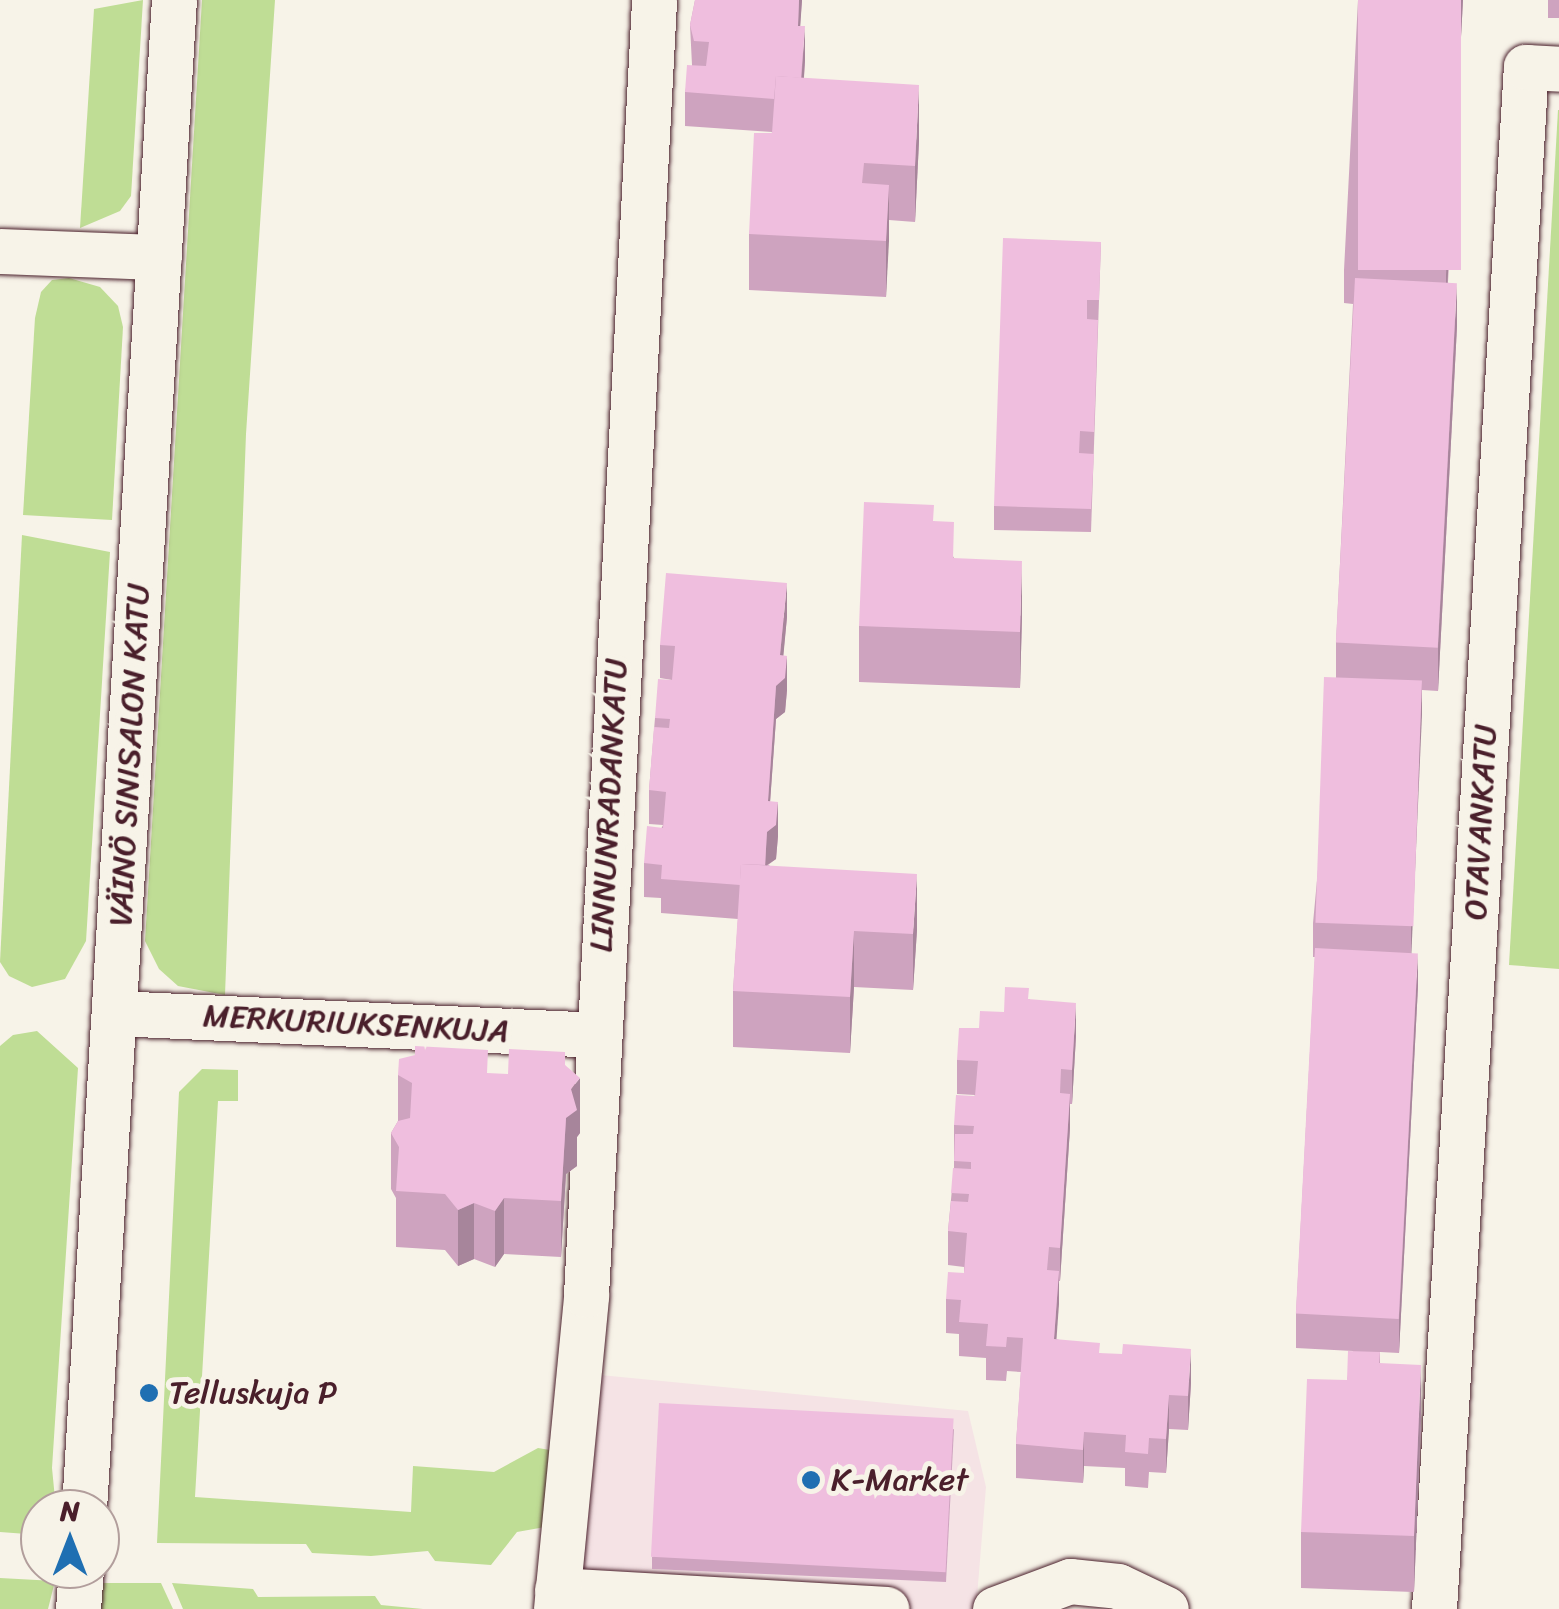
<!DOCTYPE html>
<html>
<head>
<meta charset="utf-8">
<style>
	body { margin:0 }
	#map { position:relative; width:1559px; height:1609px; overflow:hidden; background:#f7f3e8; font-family:Sriracha,sans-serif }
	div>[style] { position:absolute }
	.built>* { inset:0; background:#f5e3e5 }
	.green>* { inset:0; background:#bfdd95 }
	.roads { filter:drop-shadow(0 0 2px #4a1f2b) drop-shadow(0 0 2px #4a1f2b) }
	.street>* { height:45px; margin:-22.5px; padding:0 22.5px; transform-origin:22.5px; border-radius:22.5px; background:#f7f3e8 }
	.wall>* { inset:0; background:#cea3bf; transform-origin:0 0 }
	.shaded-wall>* { inset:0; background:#a7859b }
	.building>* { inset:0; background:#efbede; transform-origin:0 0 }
	.dots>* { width:28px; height:28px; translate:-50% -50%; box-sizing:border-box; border:5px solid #f7f3e8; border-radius:50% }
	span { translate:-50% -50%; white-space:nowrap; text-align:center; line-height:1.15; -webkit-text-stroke:10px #f7f3e8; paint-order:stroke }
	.street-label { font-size:32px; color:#4a1f2b }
	.poi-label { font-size:32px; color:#4a1f2b }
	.left { translate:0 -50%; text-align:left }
	.north { position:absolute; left:20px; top:1489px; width:100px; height:100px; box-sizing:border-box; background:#f7f3e8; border:2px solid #b29e9c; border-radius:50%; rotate:0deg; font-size:28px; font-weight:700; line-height:40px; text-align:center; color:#4a1f2b }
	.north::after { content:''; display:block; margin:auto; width:35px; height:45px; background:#1f6fb2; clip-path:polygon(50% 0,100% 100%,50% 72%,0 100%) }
</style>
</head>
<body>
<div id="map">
	<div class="built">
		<i style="clip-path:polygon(580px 1373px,968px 1411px,986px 1487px,976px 1609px,565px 1609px)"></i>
	</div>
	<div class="green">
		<i style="clip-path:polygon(143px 0,131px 196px,120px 211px,80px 228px,94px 9px)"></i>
		<i style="clip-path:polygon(202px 0,275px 0,246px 434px,225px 995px,178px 986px,159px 969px,145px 941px)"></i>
		<i style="clip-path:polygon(1558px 110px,1559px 110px,1559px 969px,1509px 965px)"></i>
		<i style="clip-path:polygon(69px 278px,100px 287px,118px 306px,123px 327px,112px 520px,23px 515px,35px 318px,41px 292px,52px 280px)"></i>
		<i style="clip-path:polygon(22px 535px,110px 552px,86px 941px,65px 979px,32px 987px,9px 976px,0 962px)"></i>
		<i style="clip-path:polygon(37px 1031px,78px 1068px,52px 1468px,56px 1509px,40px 1509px,40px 1535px,0 1532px,0 1046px,13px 1035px)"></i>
		<i style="clip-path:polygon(202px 1069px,238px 1070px,238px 1101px,218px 1101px,195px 1497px,411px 1512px,413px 1466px,494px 1472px,538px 1448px,550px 1450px,545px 1527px,517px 1532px,491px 1565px,435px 1561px,428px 1551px,371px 1556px,312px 1553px,306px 1544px,157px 1543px,179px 1092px)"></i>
		<i style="clip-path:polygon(0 1578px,55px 1581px,48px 1609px,0 1609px)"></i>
		<i style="clip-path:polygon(101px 1583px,161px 1583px,173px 1609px,101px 1609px)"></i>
		<i style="clip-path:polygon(172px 1583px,253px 1589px,258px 1597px,375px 1596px,381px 1605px,423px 1609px,183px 1609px)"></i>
	</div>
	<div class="roads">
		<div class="street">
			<i style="left:0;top:251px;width:159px;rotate:2.2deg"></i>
			<i style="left:115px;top:1013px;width:483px;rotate:2.6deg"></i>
			<i style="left:84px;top:1509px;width:1512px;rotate:-86.59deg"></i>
			<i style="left:557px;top:1590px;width:330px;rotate:3.3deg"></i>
			<i style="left:78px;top:1609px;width:40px;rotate:-85.7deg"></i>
			<i style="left:556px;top:1609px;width:315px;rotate:-84.5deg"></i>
			<i style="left:586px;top:1295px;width:1297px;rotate:-86.99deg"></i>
			<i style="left:995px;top:1609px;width:80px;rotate:-20.5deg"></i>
			<i style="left:1070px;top:1581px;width:48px;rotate:5.9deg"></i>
			<i style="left:1118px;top:1586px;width:53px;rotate:25.6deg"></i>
			<i style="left:1434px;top:1609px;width:1545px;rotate:-86.59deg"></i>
			<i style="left:1526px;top:67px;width:33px;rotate:3deg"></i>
		</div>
	</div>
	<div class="wall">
		<i style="clip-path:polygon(695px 0,802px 0,800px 26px,805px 60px,804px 78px,919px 141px,915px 222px,889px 220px,886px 297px,749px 290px,749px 234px,772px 132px,685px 126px,685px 92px,692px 65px,690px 25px)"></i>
		<i style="clip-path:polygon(1358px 0,1463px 0,1448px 282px,1457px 326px,1438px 691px,1422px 690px,1411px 952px,1418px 986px,1399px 1353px,1380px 1352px,1380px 1363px,1421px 1421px,1414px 1592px,1301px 1588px,1301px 1532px,1347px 1380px,1353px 1351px,1296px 1348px,1296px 1314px,1315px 957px,1313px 957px,1313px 923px,1336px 677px,1336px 643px,1353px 304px,1344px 303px,1344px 270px)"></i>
		<i style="left:1548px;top:0;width:11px;height:18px"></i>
		<i style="clip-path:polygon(1101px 242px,1091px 532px,994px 530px,994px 506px)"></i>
		<i style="clip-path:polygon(934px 521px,954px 558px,1022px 617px,1020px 688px,859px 682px,859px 626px)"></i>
		<i style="clip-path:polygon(787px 617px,783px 656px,787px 690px,785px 712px,776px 719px,770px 802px,778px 836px,776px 859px,768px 865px,917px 930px,913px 990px,854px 987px,850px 1053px,733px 1047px,733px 991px,738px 919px,661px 913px,661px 898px,644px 897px,644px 863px,663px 825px,649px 824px,649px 790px,655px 718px,672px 680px,660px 678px,660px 645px)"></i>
		<i style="clip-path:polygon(1029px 999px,1076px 1036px,1072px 1104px,1070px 1104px,1070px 1128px,1060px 1281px,1059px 1281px,1056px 1339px,1191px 1383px,1188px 1430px,1169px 1429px,1166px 1473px,1149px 1472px,1148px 1488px,1125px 1486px,1125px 1468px,1084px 1466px,1083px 1483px,1016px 1478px,1016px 1444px,1021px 1372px,1007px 1371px,1006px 1381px,986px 1380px,986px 1358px,959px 1356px,959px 1334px,946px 1333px,946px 1299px,964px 1273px,964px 1267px,948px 1265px,948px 1231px,954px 1168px,954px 1125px,975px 1095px,957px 1094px,957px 1060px,979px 1028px)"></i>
		<i style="clip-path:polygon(565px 1065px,580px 1133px,577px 1137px,577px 1166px,566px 1174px,561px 1257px,504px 1254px,495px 1267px,474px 1259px,458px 1266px,445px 1250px,396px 1247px,396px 1198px,391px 1189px,391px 1133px,398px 1121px,398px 1075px,508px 1074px)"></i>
		<i style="clip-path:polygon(954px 1429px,946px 1582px,652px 1569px,652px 1557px)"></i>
	</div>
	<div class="shaded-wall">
		<i style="clip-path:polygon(799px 0,802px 0,798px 59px,798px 26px)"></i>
		<i style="clip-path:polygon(1461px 0,1463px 0,1446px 309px,1446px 275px)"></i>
		<i style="clip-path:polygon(805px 26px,805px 60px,800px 134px,800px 100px)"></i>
		<i style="clip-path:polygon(919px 85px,919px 141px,915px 222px,915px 166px)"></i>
		<i style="clip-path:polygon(889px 185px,889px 241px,886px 297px,886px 241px)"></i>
		<i style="clip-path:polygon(1457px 283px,1457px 326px,1438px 691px,1438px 648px)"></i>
		<i style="clip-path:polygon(1022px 561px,1022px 617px,1020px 688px,1020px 632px)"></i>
		<i style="clip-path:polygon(787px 583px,787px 617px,781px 681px,787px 656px,787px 690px,785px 712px,776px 719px,768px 831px,778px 802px,778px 836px,776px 859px,767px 865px,763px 921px,768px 801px,776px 686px,780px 655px)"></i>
		<i style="clip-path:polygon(1422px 681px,1422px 715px,1411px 962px,1411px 928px)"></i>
		<i style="clip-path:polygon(917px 874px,917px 930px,913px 990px,913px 934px)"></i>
		<i style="clip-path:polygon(854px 931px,854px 987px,850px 1053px,850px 997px)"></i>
		<i style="clip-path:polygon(1418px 953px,1418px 986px,1399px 1353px,1399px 1320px)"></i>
		<i style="clip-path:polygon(1076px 1003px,1076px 1036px,1072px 1104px,1072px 1070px)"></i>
		<i style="clip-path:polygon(580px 1078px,580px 1133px,577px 1137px,577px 1166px,566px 1174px,561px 1257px,561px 1201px,566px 1118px,571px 1089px)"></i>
		<i style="clip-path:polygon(1070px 1094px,1070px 1128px,1060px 1281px,1060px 1248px)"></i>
		<i style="clip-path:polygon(504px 1198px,504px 1254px,495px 1267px,495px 1211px)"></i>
		<i style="clip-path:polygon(474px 1203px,474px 1259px,458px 1266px,458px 1210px)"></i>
		<i style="clip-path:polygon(1059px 1271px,1059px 1304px,1054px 1373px,1054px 1339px)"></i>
		<i style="clip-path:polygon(1191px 1349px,1191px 1383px,1188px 1430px,1188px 1396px)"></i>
		<i style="clip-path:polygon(1421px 1365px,1421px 1421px,1414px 1592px,1414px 1536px)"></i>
		<i style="clip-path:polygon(1169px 1395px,1169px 1429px,1166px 1473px,1166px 1439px)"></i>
		<i style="clip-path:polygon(1084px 1432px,1084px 1466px,1083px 1483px,1083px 1450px)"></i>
	</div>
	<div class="building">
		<i style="clip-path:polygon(695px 0,799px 0,798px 26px,805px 26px,801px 78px,776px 76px,774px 99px,685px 92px,687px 65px,706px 66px,709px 42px,694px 41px,690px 25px)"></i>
		<i style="left:1358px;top:0;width:103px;height:270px"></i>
		<i style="clip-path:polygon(776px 76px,919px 85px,915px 166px,864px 163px,862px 183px,889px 185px,886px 241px,749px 234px,754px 133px,772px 133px)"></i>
		<i style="clip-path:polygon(1003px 238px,1101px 242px,1099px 300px,1087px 300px,1087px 319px,1098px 320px,1094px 432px,1080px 431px,1079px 453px,1094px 454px,1091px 509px,994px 506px)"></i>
		<i style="left:1355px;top:278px;width:102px;height:365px;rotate:3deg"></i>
		<i style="clip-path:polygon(864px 502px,934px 505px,933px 521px,954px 522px,953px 558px,1022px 561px,1020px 632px,859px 626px)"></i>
		<i style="clip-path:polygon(666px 573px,787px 583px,780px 655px,787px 656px,785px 678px,776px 686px,768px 801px,778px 802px,776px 825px,767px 832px,765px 865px,741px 864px,740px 885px,661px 879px,662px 865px,644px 863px,647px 826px,663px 828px,666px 792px,649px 790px,654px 727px,669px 728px,670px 719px,655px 718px,658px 679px,672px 680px,675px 646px,660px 645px)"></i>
		<i style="left:1324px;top:677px;width:98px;height:246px;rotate:2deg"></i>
		<i style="clip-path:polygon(741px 864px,917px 874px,913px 934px,854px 931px,850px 997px,733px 991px)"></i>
		<i style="left:1315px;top:948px;width:103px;height:366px;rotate:3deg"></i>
		<i style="clip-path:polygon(1005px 987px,1029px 988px,1028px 999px,1076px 1003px,1072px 1070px,1061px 1069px,1060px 1093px,1070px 1094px,1060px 1248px,1049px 1247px,1047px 1270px,1059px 1271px,1054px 1339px,1100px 1343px,1099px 1353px,1122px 1354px,1123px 1344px,1191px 1349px,1188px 1396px,1169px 1395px,1166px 1439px,1149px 1438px,1148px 1454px,1125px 1452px,1126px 1435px,1084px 1432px,1083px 1450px,1016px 1444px,1023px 1338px,1007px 1337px,1006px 1347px,986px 1346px,988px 1324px,959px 1322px,961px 1300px,946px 1299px,948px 1272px,964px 1273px,967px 1233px,948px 1231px,951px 1201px,968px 1202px,969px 1194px,951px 1193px,953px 1168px,971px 1169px,971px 1162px,954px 1161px,955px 1134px,973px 1134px,974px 1126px,954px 1125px,956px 1095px,975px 1096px,978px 1061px,957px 1060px,959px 1028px,979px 1028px,980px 1011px,1004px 1012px)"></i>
		<i style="clip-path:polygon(415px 1046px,488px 1050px,487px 1073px,508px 1074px,509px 1049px,565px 1052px,565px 1065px,580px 1078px,571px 1089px,577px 1110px,566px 1118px,561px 1201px,504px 1198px,495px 1211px,474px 1203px,458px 1210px,445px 1194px,396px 1191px,399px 1147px,391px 1133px,398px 1121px,410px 1118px,412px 1083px,398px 1075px,399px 1059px,415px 1055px)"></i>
		<i style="clip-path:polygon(1348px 1351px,1380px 1352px,1379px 1363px,1421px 1365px,1414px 1536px,1301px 1532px,1307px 1379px,1347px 1380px)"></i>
		<i style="left:659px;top:1403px;width:295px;height:154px;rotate:3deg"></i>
	</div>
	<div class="dots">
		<i style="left:149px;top:1393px;background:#1f6fb2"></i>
		<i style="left:811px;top:1480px;background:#1f6fb2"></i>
	</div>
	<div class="street-label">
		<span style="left:130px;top:755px;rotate:-87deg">VÄINÖ SINISALON KATU</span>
		<span style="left:609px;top:805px;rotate:-87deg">LINNUNRADANKATU</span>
		<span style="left:1481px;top:822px;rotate:-87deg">OTAVANKATU</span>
		<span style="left:356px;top:1024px;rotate:3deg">MERKURIUKSENKUJA</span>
	</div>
	<div class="poi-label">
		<span class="left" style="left:169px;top:1393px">Telluskuja P</span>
		<span class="left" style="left:831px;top:1480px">K-Market</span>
	</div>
	<div class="north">N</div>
</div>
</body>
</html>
